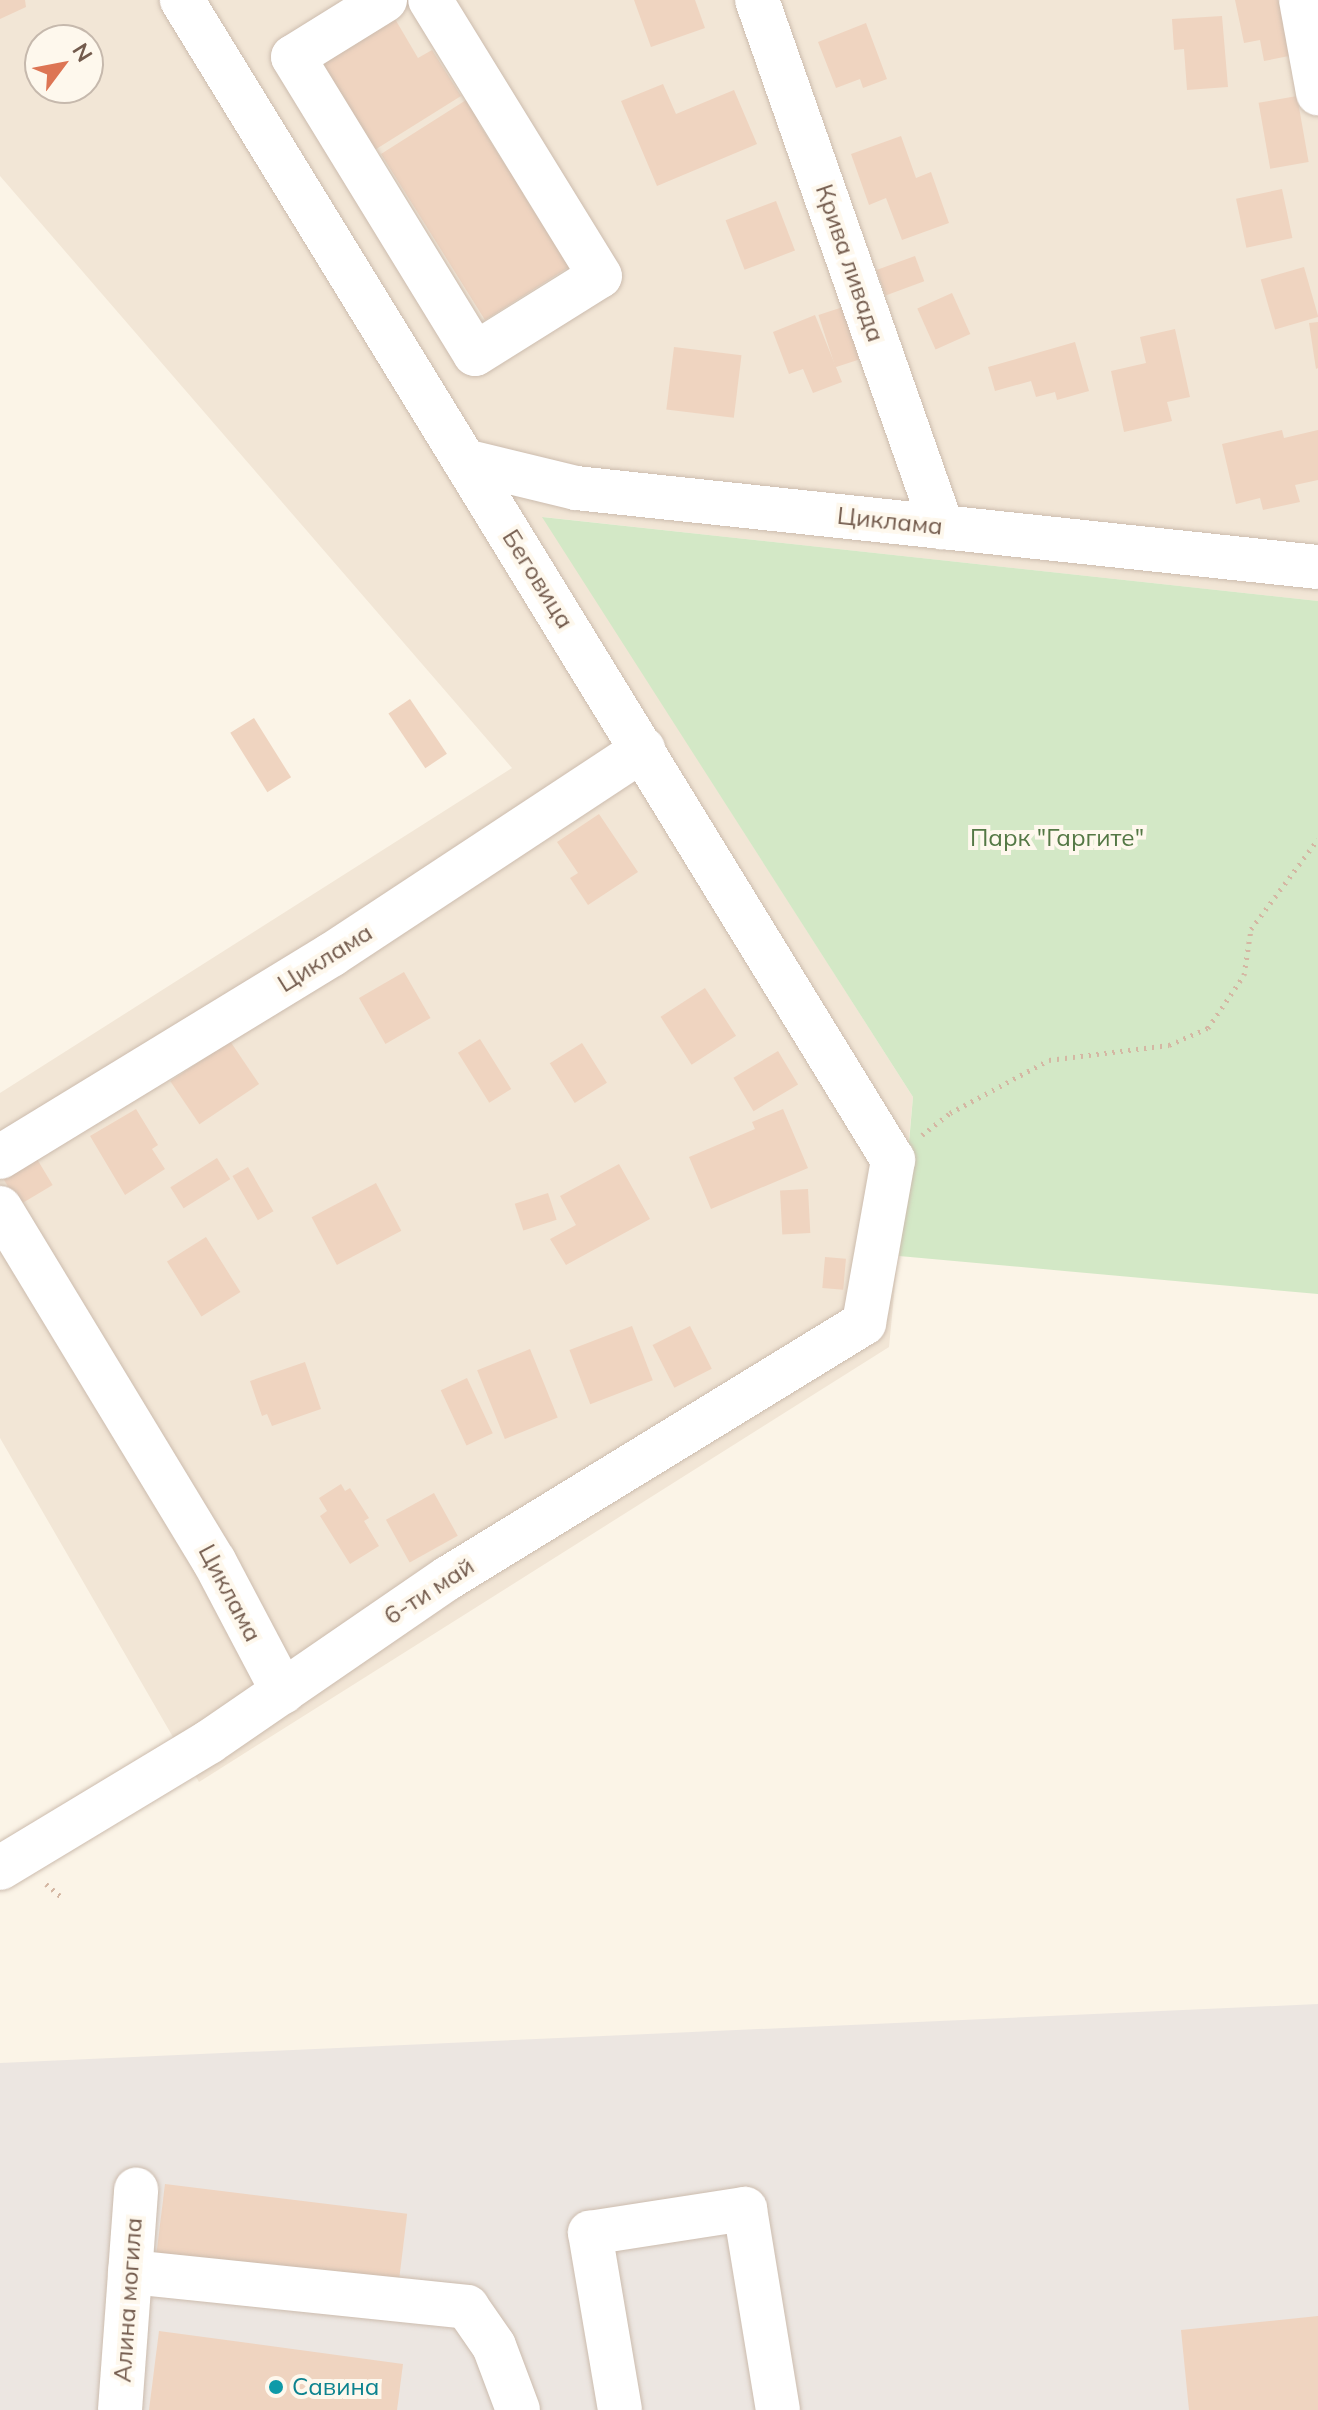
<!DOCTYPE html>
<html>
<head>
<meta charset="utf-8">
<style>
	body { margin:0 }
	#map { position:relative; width:1318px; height:2410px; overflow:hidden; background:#fbf4e7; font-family:Mulish,sans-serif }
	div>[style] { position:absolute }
	.residential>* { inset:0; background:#f2e6d6 }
	.industrial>* { inset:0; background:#ece6e1 }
	.green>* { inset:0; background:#d3e8c6 }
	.building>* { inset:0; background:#efd4c0; transform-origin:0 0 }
	.path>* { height:5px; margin-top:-2.5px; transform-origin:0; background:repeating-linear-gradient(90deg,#d4b7a3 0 2px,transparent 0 8px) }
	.roads { filter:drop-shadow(0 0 2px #ccbcae) drop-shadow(0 0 2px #ccbcae) }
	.minor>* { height:44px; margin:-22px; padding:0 22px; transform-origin:22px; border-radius:22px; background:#fff }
	.dots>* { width:22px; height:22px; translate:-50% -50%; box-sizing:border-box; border:4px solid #fef8ed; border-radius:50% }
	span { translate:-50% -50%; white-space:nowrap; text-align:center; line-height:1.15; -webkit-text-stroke:8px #fef8ed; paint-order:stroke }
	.street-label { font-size:24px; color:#735b4d }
	.park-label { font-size:24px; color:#547845 }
	.culture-label { font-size:24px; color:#0d838f }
	.left { translate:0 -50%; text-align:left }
	.north { position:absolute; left:24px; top:24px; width:80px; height:80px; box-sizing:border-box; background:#fef8ed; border:2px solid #c6b9ad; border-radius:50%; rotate:58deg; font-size:22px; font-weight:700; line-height:32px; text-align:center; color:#735b4d }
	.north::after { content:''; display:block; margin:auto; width:28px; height:36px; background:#dd7554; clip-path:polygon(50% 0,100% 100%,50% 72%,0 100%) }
</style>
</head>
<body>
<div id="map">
	<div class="residential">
		<i style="clip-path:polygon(evenodd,0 0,1318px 0,1318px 601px,543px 517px,913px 1097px,889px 1347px,199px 1782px,0 1438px,0 1093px,512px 768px,0 176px,0 0,40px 40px,88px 40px,88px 88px,40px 88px,40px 40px)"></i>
	</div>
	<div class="industrial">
		<i style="clip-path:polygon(1318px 2004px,1318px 2410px,0 2410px,0 2063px)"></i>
	</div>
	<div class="green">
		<i style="clip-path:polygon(542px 517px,1318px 601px,1318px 1294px,899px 1256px,913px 1097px)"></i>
	</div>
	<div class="building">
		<i style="clip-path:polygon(0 0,25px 0,26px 7px,0 19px)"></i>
		<i style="clip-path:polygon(634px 0,695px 0,705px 28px,651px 47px)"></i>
		<i style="clip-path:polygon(1235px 0,1283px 0,1294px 55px,1264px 61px,1260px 40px,1244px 43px)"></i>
		<i style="clip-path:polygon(388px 7px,418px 58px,432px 50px,461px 96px,373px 151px,313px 54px)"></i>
		<i style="clip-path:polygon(1222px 16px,1228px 87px,1187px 90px,1184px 49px,1174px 50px,1172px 19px)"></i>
		<i style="clip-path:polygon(866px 23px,887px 79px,863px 88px,860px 79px,836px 88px,818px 42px)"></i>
		<i style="clip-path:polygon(663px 84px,676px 114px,734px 90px,757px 144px,657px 186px,621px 101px)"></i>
		<i style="clip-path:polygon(474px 95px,487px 116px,478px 122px,509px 171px,517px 165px,532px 189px,523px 194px,569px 267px,485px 320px,381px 154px)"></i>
		<i style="left:1297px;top:96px;width:67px;height:39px;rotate:80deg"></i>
		<i style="clip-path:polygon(901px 136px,916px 178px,931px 172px,949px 223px,902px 240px,886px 198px,869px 205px,851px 154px)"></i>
		<i style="left:1282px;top:189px;width:50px;height:47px;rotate:78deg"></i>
		<i style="left:776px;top:201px;width:53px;height:54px;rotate:69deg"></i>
		<i style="left:915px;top:256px;width:27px;height:41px;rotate:70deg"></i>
		<i style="left:1304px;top:267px;width:52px;height:45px;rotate:74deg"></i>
		<i style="left:952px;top:293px;width:45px;height:38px;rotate:66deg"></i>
		<i style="left:846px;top:306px;width:55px;height:29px;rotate:72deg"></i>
		<i style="clip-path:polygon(815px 315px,842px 382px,813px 393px,803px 369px,789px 374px,773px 332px)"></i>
		<i style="clip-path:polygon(1318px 322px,1318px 368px,1316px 369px,1309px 323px)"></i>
		<i style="clip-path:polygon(1175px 329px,1190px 397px,1167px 402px,1172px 421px,1124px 432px,1111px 371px,1146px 363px,1140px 337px)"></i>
		<i style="clip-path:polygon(1075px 342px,1089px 391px,1057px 400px,1055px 392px,1036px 397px,1031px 381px,995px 391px,988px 367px)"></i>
		<i style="left:674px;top:347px;width:68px;height:63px;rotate:7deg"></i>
		<i style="clip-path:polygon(1282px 430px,1284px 438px,1318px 430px,1318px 480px,1295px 485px,1300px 502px,1263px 510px,1260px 498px,1236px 504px,1222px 444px)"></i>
		<i style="left:410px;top:699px;width:66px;height:26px;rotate:56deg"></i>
		<i style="left:254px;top:718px;width:70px;height:28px;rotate:58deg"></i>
		<i style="clip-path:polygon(599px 814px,638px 872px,588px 905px,570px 878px,578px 873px,557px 842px)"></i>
		<i style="left:404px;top:972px;width:53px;height:52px;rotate:60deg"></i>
		<i style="left:705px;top:988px;width:57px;height:53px;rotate:57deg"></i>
		<i style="left:480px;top:1039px;width:59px;height:26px;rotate:58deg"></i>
		<i style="left:230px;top:1041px;width:52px;height:72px;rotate:56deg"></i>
		<i style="left:582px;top:1043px;width:47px;height:38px;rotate:58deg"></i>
		<i style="left:778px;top:1051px;width:39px;height:52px;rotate:59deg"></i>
		<i style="clip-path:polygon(136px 1109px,158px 1145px,152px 1149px,165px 1169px,125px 1195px,90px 1136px)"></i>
		<i style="clip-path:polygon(783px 1109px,808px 1168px,711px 1209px,689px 1157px,755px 1129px,752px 1122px)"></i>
		<i style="left:31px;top:1149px;width:42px;height:39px;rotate:59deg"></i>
		<i style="left:217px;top:1158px;width:25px;height:55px;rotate:58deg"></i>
		<i style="clip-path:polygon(619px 1164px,650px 1219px,566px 1265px,550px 1239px,576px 1225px,560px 1196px)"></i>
		<i style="left:248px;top:1167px;width:51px;height:18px;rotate:60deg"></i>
		<i style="left:376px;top:1183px;width:54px;height:73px;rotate:62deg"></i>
		<i style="left:808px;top:1189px;width:44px;height:28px;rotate:87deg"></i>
		<i style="left:548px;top:1193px;width:28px;height:35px;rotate:72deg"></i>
		<i style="left:206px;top:1237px;width:65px;height:46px;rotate:58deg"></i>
		<i style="left:825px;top:1257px;width:21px;height:31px;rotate:5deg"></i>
		<i style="left:632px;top:1326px;width:58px;height:67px;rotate:69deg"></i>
		<i style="left:690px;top:1326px;width:48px;height:42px;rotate:63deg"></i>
		<i style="left:530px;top:1349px;width:74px;height:57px;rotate:68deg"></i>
		<i style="clip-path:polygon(305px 1362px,321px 1409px,272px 1426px,267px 1414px,262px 1416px,250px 1381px)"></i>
		<i style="left:467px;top:1378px;width:61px;height:29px;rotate:65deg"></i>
		<i style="clip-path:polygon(341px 1484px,345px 1491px,350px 1488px,369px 1518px,364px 1521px,379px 1546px,350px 1564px,320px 1516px,327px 1511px,319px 1498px)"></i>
		<i style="left:434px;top:1493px;width:49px;height:55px;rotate:61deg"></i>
		<i style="left:165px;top:2184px;width:244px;height:72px;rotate:7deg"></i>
		<i style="clip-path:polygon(1318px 2316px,1318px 2410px,1189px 2410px,1181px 2330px)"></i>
		<i style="clip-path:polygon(159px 2331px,403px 2364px,397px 2410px,149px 2410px)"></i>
	</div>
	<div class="path">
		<i style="left:922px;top:1135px;width:36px;rotate:-38deg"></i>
		<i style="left:950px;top:1113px;width:112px;rotate:-28.2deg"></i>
		<i style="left:1049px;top:1060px;width:121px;rotate:-7.1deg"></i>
		<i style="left:1169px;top:1045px;width:43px;rotate:-23.6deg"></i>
		<i style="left:1208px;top:1028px;width:64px;rotate:-55.8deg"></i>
		<i style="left:1244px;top:975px;width:47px;rotate:-81.3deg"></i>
		<i style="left:1251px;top:929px;width:112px;rotate:-53.3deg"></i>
		<i style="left:46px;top:1884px;width:23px;rotate:40deg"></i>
	</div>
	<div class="roads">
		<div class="minor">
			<i style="left:385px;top:0;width:108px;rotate:148.2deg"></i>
			<i style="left:293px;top:57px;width:348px;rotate:58.5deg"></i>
			<i style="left:475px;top:354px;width:147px;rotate:-32deg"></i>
			<i style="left:600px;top:276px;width:324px;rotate:-121.6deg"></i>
			<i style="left:757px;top:0;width:559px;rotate:70.66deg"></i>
			<i style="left:1301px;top:0;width:95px;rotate:79.6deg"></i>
			<i style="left:465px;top:461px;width:114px;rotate:13.7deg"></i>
			<i style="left:576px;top:488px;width:746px;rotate:6.08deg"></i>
			<i style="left:0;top:1157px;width:388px;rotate:-31.4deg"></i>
			<i style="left:331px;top:955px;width:374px;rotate:-33.4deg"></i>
			<i style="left:0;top:1208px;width:413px;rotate:58.8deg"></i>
			<i style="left:214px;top:1561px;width:148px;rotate:62.2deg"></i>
			<i style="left:0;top:1868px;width:244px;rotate:-31.1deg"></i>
			<i style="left:209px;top:1742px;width:290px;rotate:-34.5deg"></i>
			<i style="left:448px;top:1578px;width:488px;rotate:-31.5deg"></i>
			<i style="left:864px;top:1323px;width:166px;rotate:-79.9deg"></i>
			<i style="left:893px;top:1160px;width:1361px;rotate:-121.51deg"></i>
			<i style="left:130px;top:2272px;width:339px;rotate:5.9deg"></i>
			<i style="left:467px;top:2307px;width:47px;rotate:55.3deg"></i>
			<i style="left:494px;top:2346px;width:68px;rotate:69.4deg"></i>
			<i style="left:120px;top:2410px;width:221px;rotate:-85.8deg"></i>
			<i style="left:620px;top:2410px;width:180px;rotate:-99.6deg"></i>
			<i style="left:590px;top:2233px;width:157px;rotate:-8.8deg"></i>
			<i style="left:745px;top:2209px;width:204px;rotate:80.7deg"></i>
		</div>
	</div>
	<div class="dots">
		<i style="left:276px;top:2387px;background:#0f9aa8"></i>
	</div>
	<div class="street-label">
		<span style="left:850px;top:263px;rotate:71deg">Крива ливада</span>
		<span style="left:890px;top:521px;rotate:6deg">Циклама</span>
		<span style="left:538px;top:579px;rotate:58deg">Беговица</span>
		<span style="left:325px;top:958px;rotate:-32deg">Циклама</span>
		<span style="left:429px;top:1591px;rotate:-33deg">6-ти май</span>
		<span style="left:230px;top:1593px;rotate:62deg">Циклама</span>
		<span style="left:128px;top:2300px;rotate:-86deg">Алина могила</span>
	</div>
	<div class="park-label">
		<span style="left:1057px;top:838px">Парк "Гаргите"</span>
	</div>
	<div class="culture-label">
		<span class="left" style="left:292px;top:2387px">Савина</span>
	</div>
	<div class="north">N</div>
</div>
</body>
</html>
